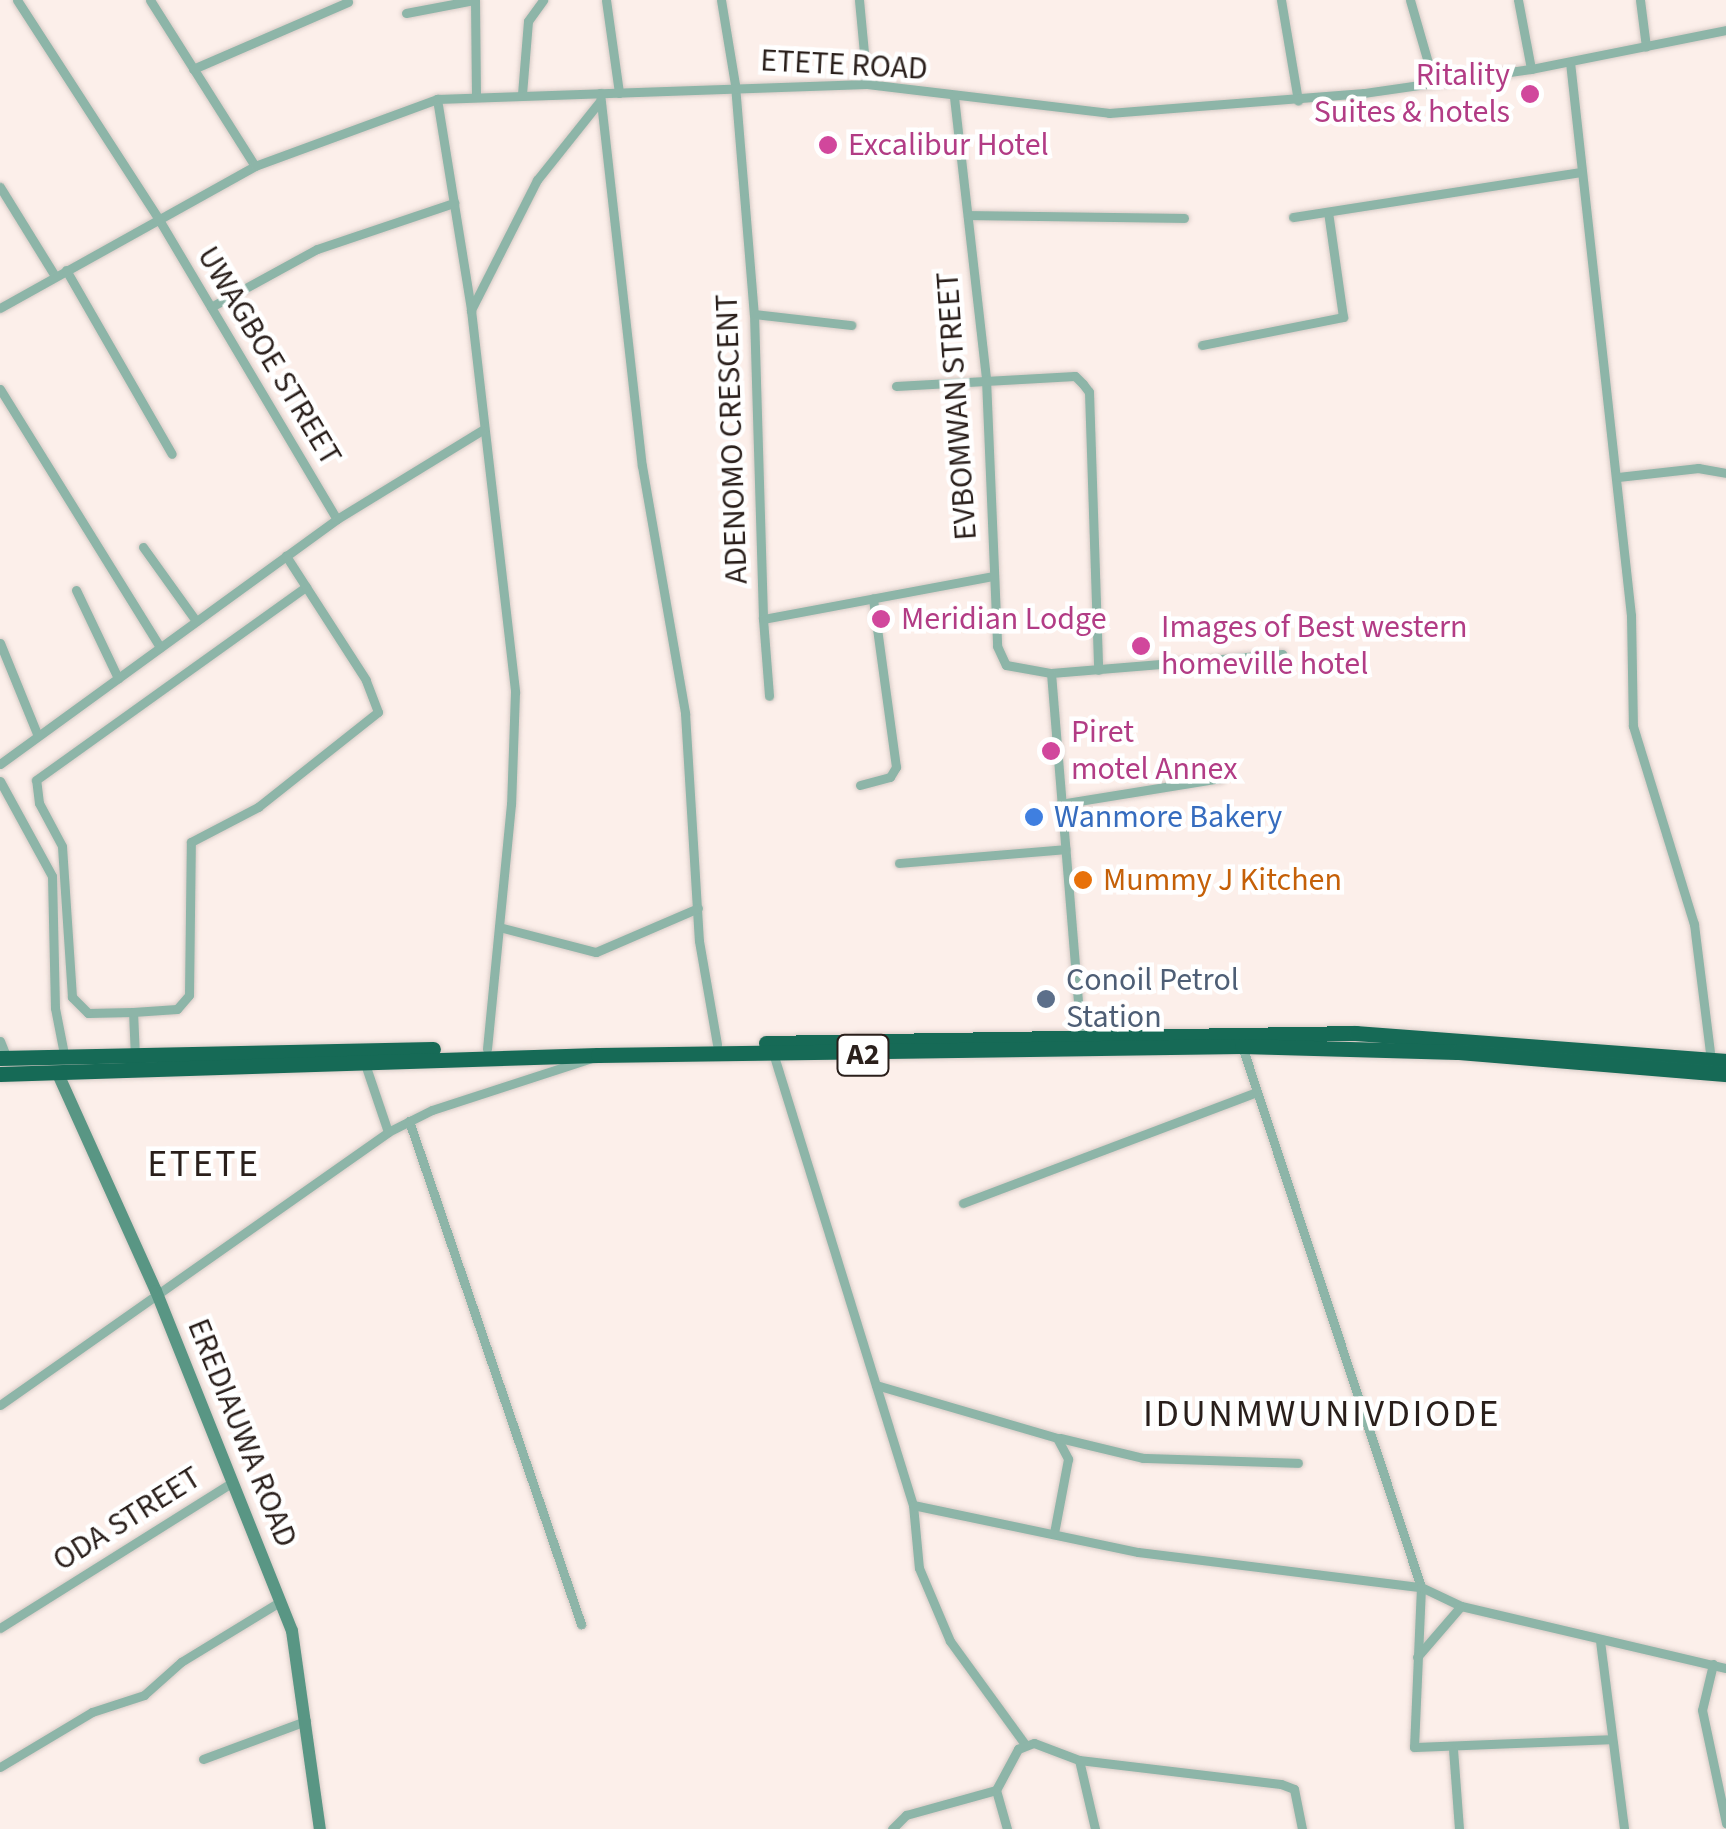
<!DOCTYPE html>
<html>
<head>
<meta charset="utf-8">
<style>
	body { margin:0 }
	#map { position:relative; width:1726px; height:1829px; overflow:hidden; background:#fcefea; font-family:"Source Sans 3",sans-serif }
	div>[style] { position:absolute }
	.roads { filter:drop-shadow(0 0 2px #d6cac5) drop-shadow(0 0 2px #d6cac5) }
	.street>* { height:9px; margin:-4.5px; padding:0 4.5px; transform-origin:4.5px; border-radius:4.5px; background:#8db5a8 }
	.secondary>* { height:12px; margin:-6px; padding:0 6px; transform-origin:6px; border-radius:6px; background:#599684 }
	.highway>* { height:15px; margin:-7.5px; padding:0 7.5px; transform-origin:7.5px; border-radius:7.5px; background:#166a56 }
	.dots>* { width:28px; height:28px; translate:-50% -50%; box-sizing:border-box; border:5px solid #fff; border-radius:50% }
	span { translate:-50% -50%; white-space:nowrap; text-align:center; line-height:1.15; -webkit-text-stroke:9px #fff; paint-order:stroke }
	.shield-label span { padding:2px 8px; background:#fff; border:2px solid; border-radius:8px; -webkit-text-stroke-width:0 }
	.shield-label { font-size:30px; color:#2a1f1b; font-weight:700 }
	.street-label { font-size:32px; color:#2a1f1b }
	.hotel-label { font-size:32px; color:#b23c85 }
	.right { translate:-100% -50%; text-align:right }
	.left { translate:0 -50%; text-align:left }
	.shop-label { font-size:32px; color:#366cbe }
	.food-label { font-size:32px; color:#c56008 }
	.service-label { font-size:32px; color:#4e5e75 }
	.quarter-label { font-size:38px; color:#2a1f1b; letter-spacing:2.5px }
</style>
</head>
<body>
<div id="map">
	<div class="roads">
		<div class="street">
			<i style="left:17px;top:0;width:260px;rotate:57.1deg"></i>
			<i style="left:158px;top:218px;width:350px;rotate:59.3deg"></i>
			<i style="left:150px;top:0;width:196px;rotate:57.7deg"></i>
			<i style="left:475px;top:0;width:95px;rotate:89.4deg"></i>
			<i style="left:606px;top:0;width:94px;rotate:82deg"></i>
			<i style="left:721px;top:0;width:86px;rotate:80.6deg"></i>
			<i style="left:735px;top:85px;width:230px;rotate:85.3deg"></i>
			<i style="left:754px;top:314px;width:305px;rotate:88.3deg"></i>
			<i style="left:763px;top:619px;width:233px;rotate:-10.6deg"></i>
			<i style="left:859px;top:0;width:84px;rotate:84.6deg"></i>
			<i style="left:1281px;top:0;width:102px;rotate:80.4deg"></i>
			<i style="left:1410px;top:0;width:86px;rotate:73.9deg"></i>
			<i style="left:1518px;top:0;width:70px;rotate:79.3deg"></i>
			<i style="left:1640px;top:0;width:47px;rotate:82.7deg"></i>
			<i style="left:406px;top:13px;width:69px;rotate:-10.8deg"></i>
			<i style="left:1570px;top:62px;width:556px;rotate:83.71deg"></i>
			<i style="left:1631px;top:615px;width:111px;rotate:89deg"></i>
			<i style="left:1633px;top:726px;width:207px;rotate:72.9deg"></i>
			<i style="left:1694px;top:924px;width:137px;rotate:82.9deg"></i>
			<i style="left:193px;top:69px;width:169px;rotate:-23.4deg"></i>
			<i style="left:600px;top:93px;width:375px;rotate:83.6deg"></i>
			<i style="left:642px;top:466px;width:251px;rotate:80.1deg"></i>
			<i style="left:685px;top:713px;width:228px;rotate:86.5deg"></i>
			<i style="left:699px;top:941px;width:105px;rotate:80.1deg"></i>
			<i style="left:522px;top:94px;width:73px;rotate:-85.3deg"></i>
			<i style="left:528px;top:21px;width:26px;rotate:-54deg"></i>
			<i style="left:954px;top:97px;width:284px;rotate:83.5deg"></i>
			<i style="left:986px;top:379px;width:267px;rotate:87.6deg"></i>
			<i style="left:997px;top:646px;width:21px;rotate:65deg"></i>
			<i style="left:1006px;top:665px;width:46px;rotate:10.1deg"></i>
			<i style="left:1051px;top:673px;width:232px;rotate:-4.7deg"></i>
			<i style="left:437px;top:99px;width:214px;rotate:80.8deg"></i>
			<i style="left:471px;top:310px;width:385px;rotate:83.4deg"></i>
			<i style="left:515px;top:692px;width:112px;rotate:92deg"></i>
			<i style="left:511px;top:804px;width:246px;rotate:95.6deg"></i>
			<i style="left:0;top:187px;width:105px;rotate:58.3deg"></i>
			<i style="left:968px;top:215px;width:216px;rotate:0.8deg"></i>
			<i style="left:1293px;top:217px;width:290px;rotate:-8.9deg"></i>
			<i style="left:66px;top:270px;width:212px;rotate:60.1deg"></i>
			<i style="left:211px;top:307px;width:121px;rotate:-28.7deg"></i>
			<i style="left:317px;top:249px;width:145px;rotate:-18.6deg"></i>
			<i style="left:0;top:308px;width:292px;rotate:-29.1deg"></i>
			<i style="left:255px;top:166px;width:194px;rotate:-20.2deg"></i>
			<i style="left:437px;top:99px;width:430px;rotate:-2deg"></i>
			<i style="left:867px;top:84px;width:244px;rotate:6.8deg"></i>
			<i style="left:1109px;top:113px;width:256px;rotate:-4.5deg"></i>
			<i style="left:1364px;top:93px;width:169px;rotate:-8.2deg"></i>
			<i style="left:1531px;top:69px;width:199px;rotate:-11.3deg"></i>
			<i style="left:471px;top:310px;width:146px;rotate:-63.1deg"></i>
			<i style="left:537px;top:180px;width:101px;rotate:-51.4deg"></i>
			<i style="left:754px;top:314px;width:98px;rotate:6.5deg"></i>
			<i style="left:1202px;top:345px;width:144px;rotate:-11.2deg"></i>
			<i style="left:1343px;top:317px;width:106px;rotate:-98.1deg"></i>
			<i style="left:896px;top:386px;width:179px;rotate:-3.2deg"></i>
			<i style="left:1075px;top:376px;width:11px;rotate:45deg"></i>
			<i style="left:1083px;top:384px;width:10px;rotate:53deg"></i>
			<i style="left:1089px;top:392px;width:278px;rotate:88.1deg"></i>
			<i style="left:0;top:389px;width:304px;rotate:58.2deg"></i>
			<i style="left:1618px;top:477px;width:81px;rotate:-6.4deg"></i>
			<i style="left:1698px;top:468px;width:28px;rotate:10deg"></i>
			<i style="left:143px;top:547px;width:91px;rotate:54.4deg"></i>
			<i style="left:76px;top:590px;width:98px;rotate:64.5deg"></i>
			<i style="left:763px;top:619px;width:77px;rotate:85.5deg"></i>
			<i style="left:0;top:643px;width:100px;rotate:67.8deg"></i>
			<i style="left:1051px;top:673px;width:364px;rotate:85.3deg"></i>
			<i style="left:0;top:764px;width:417px;rotate:-36deg"></i>
			<i style="left:337px;top:519px;width:170px;rotate:-31.5deg"></i>
			<i style="left:0;top:781px;width:108px;rotate:61.3deg"></i>
			<i style="left:52px;top:876px;width:132px;rotate:88.7deg"></i>
			<i style="left:55px;top:1008px;width:52px;rotate:78.9deg"></i>
			<i style="left:860px;top:785px;width:31px;rotate:-15deg"></i>
			<i style="left:890px;top:777px;width:12px;rotate:-59deg"></i>
			<i style="left:896px;top:767px;width:170px;rotate:-97.8deg"></i>
			<i style="left:1060px;top:804px;width:163px;rotate:-9.2deg"></i>
			<i style="left:899px;top:863px;width:167px;rotate:-4.8deg"></i>
			<i style="left:499px;top:927px;width:100px;rotate:14.5deg"></i>
			<i style="left:596px;top:952px;width:111px;rotate:-23.3deg"></i>
			<i style="left:133px;top:1012px;width:45px;rotate:178.7deg"></i>
			<i style="left:88px;top:1013px;width:23px;rotate:-135deg"></i>
			<i style="left:72px;top:997px;width:151px;rotate:-93.8deg"></i>
			<i style="left:62px;top:846px;width:49px;rotate:-118.1deg"></i>
			<i style="left:39px;top:803px;width:23px;rotate:-97deg"></i>
			<i style="left:36px;top:780px;width:332px;rotate:-35.6deg"></i>
			<i style="left:0;top:1041px;width:18px;rotate:68deg"></i>
			<i style="left:1242px;top:1046px;width:570px;rotate:71.69deg"></i>
			<i style="left:1421px;top:1587px;width:160px;rotate:92.5deg"></i>
			<i style="left:1414px;top:1747px;width:197px;rotate:-2.3deg"></i>
			<i style="left:773px;top:1053px;width:473px;rotate:72.8deg"></i>
			<i style="left:913px;top:1505px;width:63px;rotate:84.6deg"></i>
			<i style="left:919px;top:1568px;width:79px;rotate:67deg"></i>
			<i style="left:950px;top:1641px;width:126px;rotate:54deg"></i>
			<i style="left:135px;top:1057px;width:45px;rotate:-92.5deg"></i>
			<i style="left:133px;top:1012px;width:44px;rotate:-3.9deg"></i>
			<i style="left:177px;top:1009px;width:18px;rotate:-49deg"></i>
			<i style="left:189px;top:995px;width:153px;rotate:-89.3deg"></i>
			<i style="left:191px;top:842px;width:76px;rotate:-27.6deg"></i>
			<i style="left:258px;top:807px;width:153px;rotate:-38.4deg"></i>
			<i style="left:378px;top:712px;width:34px;rotate:-111deg"></i>
			<i style="left:366px;top:680px;width:148px;rotate:-122.8deg"></i>
			<i style="left:364px;top:1061px;width:75px;rotate:71.3deg"></i>
			<i style="left:409px;top:1121px;width:532px;rotate:71.12deg"></i>
			<i style="left:963px;top:1203px;width:313px;rotate:-20.7deg"></i>
			<i style="left:876px;top:1385px;width:189px;rotate:16.3deg"></i>
			<i style="left:1057px;top:1438px;width:24px;rotate:62deg"></i>
			<i style="left:1068px;top:1459px;width:75px;rotate:100.7deg"></i>
			<i style="left:0;top:1405px;width:474px;rotate:-35.1deg"></i>
			<i style="left:388px;top:1132px;width:49px;rotate:-26.6deg"></i>
			<i style="left:432px;top:1110px;width:168px;rotate:-18deg"></i>
			<i style="left:1060px;top:1438px;width:85px;rotate:13.5deg"></i>
			<i style="left:1143px;top:1458px;width:155px;rotate:1.8deg"></i>
			<i style="left:913px;top:1505px;width:230px;rotate:11.8deg"></i>
			<i style="left:1138px;top:1552px;width:285px;rotate:7.1deg"></i>
			<i style="left:1421px;top:1587px;width:44px;rotate:25.4deg"></i>
			<i style="left:1461px;top:1606px;width:272px;rotate:13.2deg"></i>
			<i style="left:0;top:1628px;width:271px;rotate:-32.1deg"></i>
			<i style="left:1600px;top:1641px;width:190px;rotate:82.7deg"></i>
			<i style="left:1417px;top:1657px;width:67px;rotate:-49.2deg"></i>
			<i style="left:1713px;top:1664px;width:47px;rotate:103.4deg"></i>
			<i style="left:1702px;top:1710px;width:116px;rotate:78deg"></i>
			<i style="left:1453px;top:1749px;width:80px;rotate:85.7deg"></i>
			<i style="left:203px;top:1759px;width:110px;rotate:-20.3deg"></i>
			<i style="left:1079px;top:1760px;width:71px;rotate:76.9deg"></i>
			<i style="left:0;top:1767px;width:107px;rotate:-30.9deg"></i>
			<i style="left:92px;top:1712px;width:55px;rotate:-18.1deg"></i>
			<i style="left:144px;top:1695px;width:50px;rotate:-41.7deg"></i>
			<i style="left:181px;top:1662px;width:117px;rotate:-31.4deg"></i>
			<i style="left:996px;top:1790px;width:41px;rotate:74.2deg"></i>
			<i style="left:892px;top:1829px;width:20px;rotate:-45deg"></i>
			<i style="left:906px;top:1815px;width:93px;rotate:-15.5deg"></i>
			<i style="left:996px;top:1790px;width:47px;rotate:-61.8deg"></i>
			<i style="left:1018px;top:1749px;width:17px;rotate:-21deg"></i>
			<i style="left:1034px;top:1743px;width:48px;rotate:20.7deg"></i>
			<i style="left:1079px;top:1760px;width:203px;rotate:6.8deg"></i>
			<i style="left:1281px;top:1784px;width:14px;rotate:21deg"></i>
			<i style="left:1294px;top:1789px;width:41px;rotate:78.7deg"></i>
		</div>
		<div class="secondary">
			<i style="left:58px;top:1074px;width:238px;rotate:65.7deg"></i>
			<i style="left:156px;top:1291px;width:366px;rotate:68.2deg"></i>
			<i style="left:292px;top:1631px;width:200px;rotate:82deg"></i>
		</div>
		<div class="highway">
			<i style="left:766px;top:1043px;width:590px;rotate:-0.97deg"></i>
			<i style="left:1356px;top:1033px;width:371px;rotate:4.3deg"></i>
			<i style="left:0;top:1058px;width:433px;rotate:-1.2deg"></i>
			<i style="left:0;top:1074px;width:598px;rotate:-1.82deg"></i>
			<i style="left:598px;top:1055px;width:644px;rotate:-0.8deg"></i>
			<i style="left:1242px;top:1046px;width:215px;rotate:1.6deg"></i>
			<i style="left:1457px;top:1052px;width:270px;rotate:4.7deg"></i>
		</div>
	</div>
	<div class="dots">
		<i style="left:1530px;top:94px;background:#d1479c"></i>
		<i style="left:828px;top:145px;background:#d1479c"></i>
		<i style="left:881px;top:619px;background:#d1479c"></i>
		<i style="left:1141px;top:646px;background:#d1479c"></i>
		<i style="left:1051px;top:751px;background:#d1479c"></i>
		<i style="left:1034px;top:817px;background:#3f7fe0"></i>
		<i style="left:1083px;top:880px;background:#e8710a"></i>
		<i style="left:1046px;top:999px;background:#5c6f8a"></i>
	</div>
	<div class="shield-label">
		<span style="left:863px;top:1055px">A2</span>
	</div>
	<div class="street-label">
		<span style="left:844px;top:65px;rotate:3deg">ETETE ROAD</span>
		<span style="left:269px;top:356px;rotate:59deg">UWAGBOE STREET</span>
		<span style="left:957px;top:406px;rotate:-94deg">EVBOMWAN STREET</span>
		<span style="left:732px;top:439px;rotate:-92deg">ADENOMO CRESCENT</span>
		<span style="left:242px;top:1433px;rotate:68deg">EREDIAUWA ROAD</span>
		<span style="left:127px;top:1519px;rotate:-32deg">ODA STREET</span>
	</div>
	<div class="hotel-label">
		<span class="right" style="left:1510px;top:94px">Ritality<br>Suites &amp; hotels</span>
		<span class="left" style="left:848px;top:145px">Excalibur Hotel</span>
		<span class="left" style="left:901px;top:619px">Meridian Lodge</span>
		<span class="left" style="left:1161px;top:646px">Images of Best western<br>homeville hotel</span>
		<span class="left" style="left:1071px;top:751px">Piret<br>motel Annex</span>
	</div>
	<div class="shop-label">
		<span class="left" style="left:1054px;top:817px">Wanmore Bakery</span>
	</div>
	<div class="food-label">
		<span class="left" style="left:1103px;top:880px">Mummy J Kitchen</span>
	</div>
	<div class="service-label">
		<span class="left" style="left:1066px;top:999px">Conoil Petrol<br>Station</span>
	</div>
	<div class="quarter-label">
		<span style="left:204px;top:1165px">ETETE</span>
		<span style="left:1322px;top:1415px">IDUNMWUNIVDIODE</span>
	</div>
</div>
</body>
</html>
